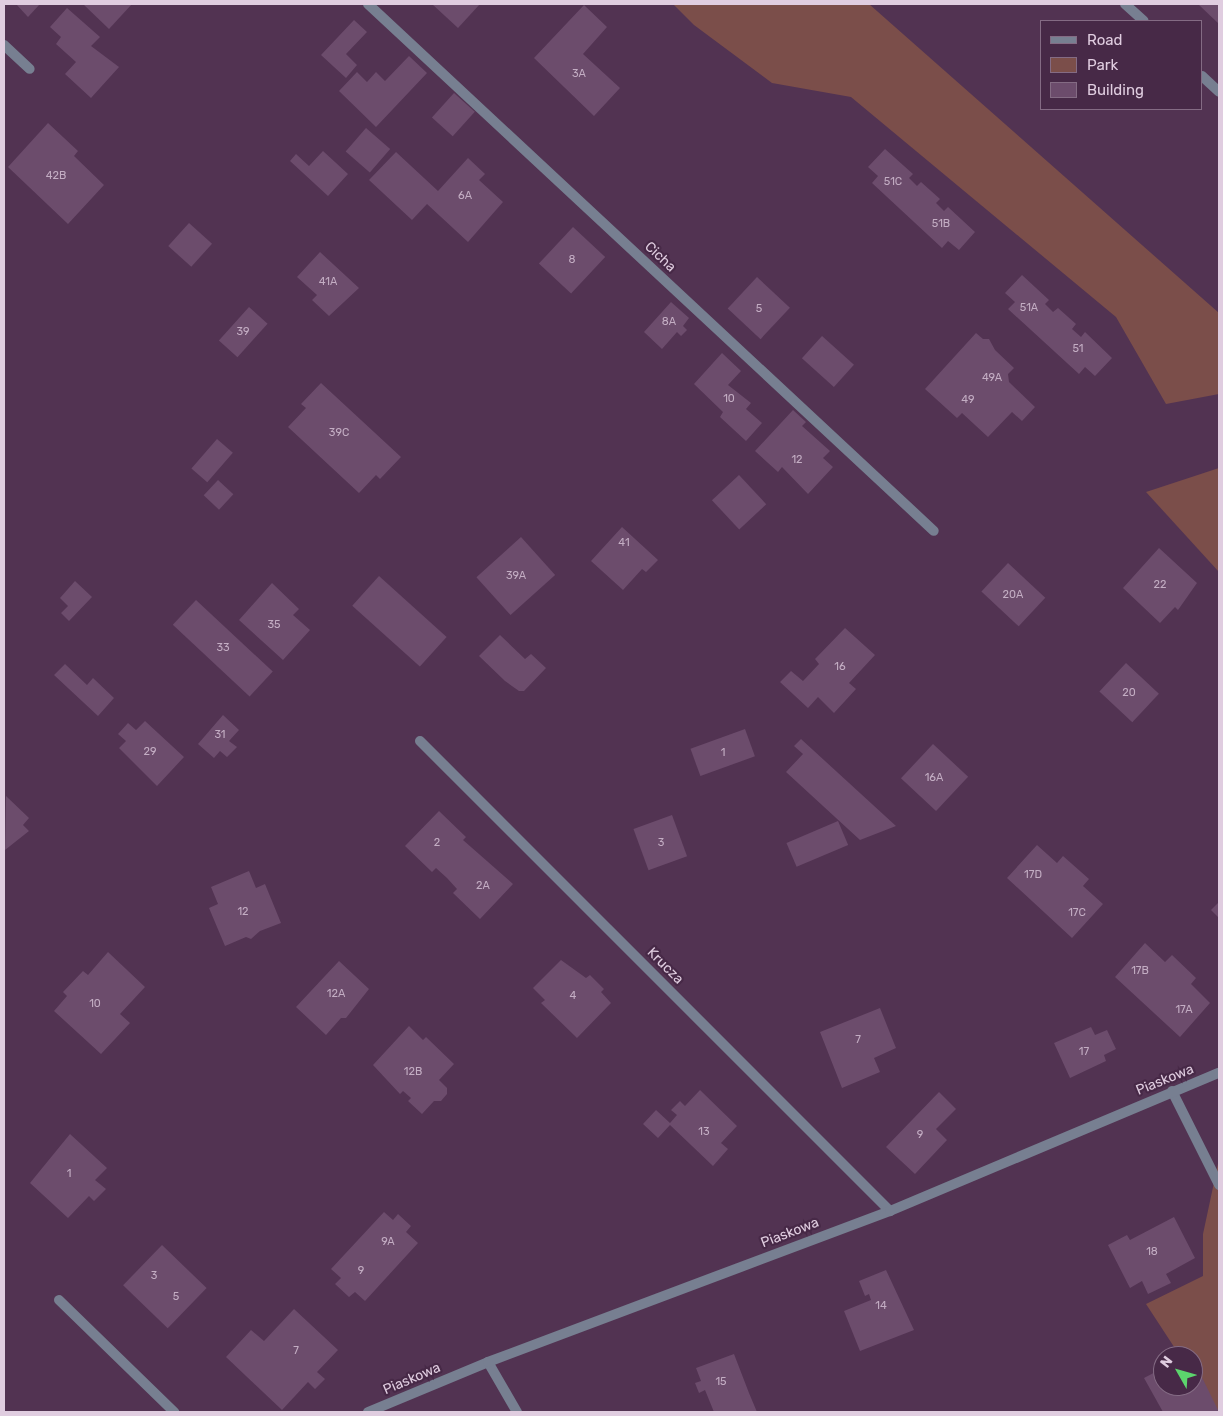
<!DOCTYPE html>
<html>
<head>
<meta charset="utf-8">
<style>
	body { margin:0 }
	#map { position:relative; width:1223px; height:1416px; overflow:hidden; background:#523352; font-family:Rubik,sans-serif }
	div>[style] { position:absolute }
	.green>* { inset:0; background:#7b4e4a }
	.building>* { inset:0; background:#6c4c6c; transform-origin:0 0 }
	.lane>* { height:10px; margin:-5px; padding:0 5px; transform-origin:5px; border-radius:5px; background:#777f91 }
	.street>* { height:10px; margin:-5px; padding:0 5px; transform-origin:5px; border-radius:5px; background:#777f91 }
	span { translate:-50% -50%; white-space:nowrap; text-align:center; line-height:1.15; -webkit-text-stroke:4.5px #472947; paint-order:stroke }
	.number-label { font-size:11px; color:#c3adc3 }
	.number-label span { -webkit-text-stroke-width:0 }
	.street-label { font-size:14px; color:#e0cde0 }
	.frame { position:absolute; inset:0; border:5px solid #e0cde0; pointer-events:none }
	.legend { position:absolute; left:1040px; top:20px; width:162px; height:90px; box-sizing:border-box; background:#472947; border:1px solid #846b84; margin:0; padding:6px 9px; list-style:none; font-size:15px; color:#e0cde0 }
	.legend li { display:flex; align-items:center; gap:10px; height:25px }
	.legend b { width:25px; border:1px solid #846b84 }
	.north { position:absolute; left:1153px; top:1346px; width:50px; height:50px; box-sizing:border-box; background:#472947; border:1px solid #846b84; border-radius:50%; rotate:308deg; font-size:14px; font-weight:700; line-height:20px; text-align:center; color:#e0cde0 }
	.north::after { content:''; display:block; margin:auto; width:18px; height:22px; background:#5cd56d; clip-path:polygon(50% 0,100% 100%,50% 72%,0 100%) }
</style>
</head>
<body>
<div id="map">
	<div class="green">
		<i style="clip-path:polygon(673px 4px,869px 4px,1219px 313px,1219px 394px,1166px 404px,1116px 317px,851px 97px,772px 83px,694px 25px)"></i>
		<i style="clip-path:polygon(1219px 468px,1219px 572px,1146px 492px)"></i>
		<i style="clip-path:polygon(1219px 1159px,1219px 1412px,1217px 1412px,1193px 1376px,1193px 1356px,1180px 1356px,1146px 1304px,1203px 1276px,1203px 1234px)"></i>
	</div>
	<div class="building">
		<i style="clip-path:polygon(16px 4px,40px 4px,28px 17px)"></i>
		<i style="clip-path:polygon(83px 4px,132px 4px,109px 29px)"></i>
		<i style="clip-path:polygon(432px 4px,480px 4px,458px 28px)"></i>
		<i style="clip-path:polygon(1201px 4px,1219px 4px,1219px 24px,1199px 5px)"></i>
		<i style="clip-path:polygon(584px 5px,607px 27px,583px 54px,620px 88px,594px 116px,534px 58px)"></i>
		<i style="clip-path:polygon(67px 8px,100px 37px,91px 46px,119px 67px,91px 98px,65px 74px,76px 62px,56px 44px,61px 37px,50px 27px)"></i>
		<i style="clip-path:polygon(354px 20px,367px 32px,346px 54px,357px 65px,346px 78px,321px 55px)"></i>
		<i style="clip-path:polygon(409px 56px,427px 73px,376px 127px,339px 91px,357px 72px,367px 82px,376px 72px,385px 81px)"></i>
		<i style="left:454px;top:93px;width:28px;height:33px;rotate:42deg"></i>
		<i style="clip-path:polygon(48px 123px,78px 151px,74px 156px,104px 185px,68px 224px,8px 167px)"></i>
		<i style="left:366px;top:128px;width:32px;height:31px;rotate:41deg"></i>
		<i style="clip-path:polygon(885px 149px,913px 174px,909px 178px,917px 186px,921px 182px,940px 199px,936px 203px,944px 211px,948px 207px,975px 232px,959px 250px,948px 241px,942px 248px,872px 183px,878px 176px,868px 167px)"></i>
		<i style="clip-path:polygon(323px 151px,348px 174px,328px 196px,290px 161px,296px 154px,309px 166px)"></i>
		<i style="clip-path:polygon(396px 152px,438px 191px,468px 158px,485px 174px,479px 180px,503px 202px,468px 242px,427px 204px,412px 220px,369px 180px)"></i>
		<i style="left:189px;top:223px;width:31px;height:31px;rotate:42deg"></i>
		<i style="left:573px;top:227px;width:44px;height:50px;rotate:43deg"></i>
		<i style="clip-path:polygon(320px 252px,359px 288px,329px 316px,312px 300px,317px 295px,297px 277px)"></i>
		<i style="clip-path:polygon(1022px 275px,1049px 300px,1045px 304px,1053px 312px,1058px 308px,1076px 324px,1072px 329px,1081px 337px,1085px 332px,1112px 358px,1095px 376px,1085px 367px,1079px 374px,1008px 309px,1015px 302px,1005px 293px)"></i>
		<i style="left:757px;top:277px;width:45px;height:43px;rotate:43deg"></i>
		<i style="clip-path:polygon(671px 302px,689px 318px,683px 326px,687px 330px,681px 336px,677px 332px,662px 349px,644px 332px)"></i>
		<i style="left:249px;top:307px;width:25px;height:45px;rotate:42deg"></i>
		<i style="clip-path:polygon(976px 333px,983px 339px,989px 339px,995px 350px,1014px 368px,1008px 374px,1009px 382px,1035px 407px,1022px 421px,1012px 412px,988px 437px,962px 413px,957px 418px,925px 389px)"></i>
		<i style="left:822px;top:336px;width:43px;height:30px;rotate:42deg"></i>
		<i style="clip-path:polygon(722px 353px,741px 371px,728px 385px,751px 403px,746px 409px,762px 423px,746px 441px,720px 417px,723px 412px,694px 384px)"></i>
		<i style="clip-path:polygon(321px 383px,401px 457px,380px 479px,376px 475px,359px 493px,288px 427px,306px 408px,301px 404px)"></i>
		<i style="clip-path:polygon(793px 410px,806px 422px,802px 426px,830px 451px,823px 458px,833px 467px,808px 494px,782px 467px,778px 472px,755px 451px)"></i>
		<i style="left:217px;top:439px;width:21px;height:39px;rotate:41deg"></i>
		<i style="left:739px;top:475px;width:40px;height:37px;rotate:47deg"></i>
		<i style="left:218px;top:480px;width:21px;height:21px;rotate:43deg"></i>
		<i style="clip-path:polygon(622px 527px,658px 560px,646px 572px,642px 569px,623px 590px,591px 561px)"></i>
		<i style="left:521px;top:537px;width:51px;height:60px;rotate:48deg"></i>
		<i style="clip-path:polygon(1159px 548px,1197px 583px,1178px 610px,1175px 607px,1160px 623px,1123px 588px)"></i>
		<i style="left:1008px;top:563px;width:51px;height:39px;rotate:43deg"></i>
		<i style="left:379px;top:576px;width:91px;height:40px;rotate:42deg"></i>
		<i style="clip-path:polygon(75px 581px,92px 597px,69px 621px,61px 613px,68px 606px,60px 598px)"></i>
		<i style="clip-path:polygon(272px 583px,299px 609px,293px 615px,310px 630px,283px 660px,239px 620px)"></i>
		<i style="left:196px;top:600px;width:105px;height:34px;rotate:43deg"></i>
		<i style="clip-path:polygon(845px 628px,875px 655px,849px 683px,856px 689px,834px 713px,818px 697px,808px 708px,780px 682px,791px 671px,803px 681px,819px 664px,815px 659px)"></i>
		<i style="clip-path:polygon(500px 635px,525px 659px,531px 654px,546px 668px,524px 691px,519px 691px,505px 681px,479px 656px)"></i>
		<i style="left:1126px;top:663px;width:45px;height:39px;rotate:43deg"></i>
		<i style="clip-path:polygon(65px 664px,87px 685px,93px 678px,114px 698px,98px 716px,54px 675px)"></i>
		<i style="clip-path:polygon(223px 715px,239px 730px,229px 741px,237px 747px,227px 757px,220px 751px,214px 758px,198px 744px)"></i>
		<i style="clip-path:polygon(145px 721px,184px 757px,157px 786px,119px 748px,126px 741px,118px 734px,128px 723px,136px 730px)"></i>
		<i style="left:745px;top:729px;width:29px;height:58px;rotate:70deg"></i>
		<i style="clip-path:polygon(801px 739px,896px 826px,860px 840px,786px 772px,803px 754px,794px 746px)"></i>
		<i style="left:933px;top:744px;width:48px;height:47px;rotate:43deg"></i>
		<i style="clip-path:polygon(6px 796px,29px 818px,23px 825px,29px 831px,5px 850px)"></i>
		<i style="clip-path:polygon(439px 811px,466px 837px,463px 840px,513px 884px,480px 919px,453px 893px,457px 889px,447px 878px,436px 868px,432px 872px,405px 846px)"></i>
		<i style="left:672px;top:815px;width:44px;height:41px;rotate:70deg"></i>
		<i style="left:838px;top:821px;width:26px;height:56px;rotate:67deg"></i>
		<i style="clip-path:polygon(1037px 845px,1057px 863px,1063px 856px,1089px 879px,1083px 886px,1103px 904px,1072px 938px,1007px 878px)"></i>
		<i style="clip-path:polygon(249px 871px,256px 888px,265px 884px,281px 923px,260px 931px,251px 939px,246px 937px,225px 946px,209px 908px,218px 904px,211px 887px)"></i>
		<i style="clip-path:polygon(1219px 902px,1219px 918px,1211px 910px)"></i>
		<i style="clip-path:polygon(1145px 943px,1165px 962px,1172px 955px,1196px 978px,1191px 984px,1210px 1003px,1180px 1037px,1115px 977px)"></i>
		<i style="clip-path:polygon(108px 952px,145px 987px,120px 1014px,130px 1023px,101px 1054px,54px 1011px,67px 996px,63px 992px,83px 971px,88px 975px)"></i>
		<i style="clip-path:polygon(561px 960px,586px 978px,590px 975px,604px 989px,601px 992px,611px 1003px,577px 1038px,541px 1003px,545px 1000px,533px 988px)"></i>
		<i style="clip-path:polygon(339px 961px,369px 989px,346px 1018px,341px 1018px,326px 1035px,296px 1007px)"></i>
		<i style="clip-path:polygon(880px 1008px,896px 1048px,874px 1058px,880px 1072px,842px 1088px,820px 1032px)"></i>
		<i style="clip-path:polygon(409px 1026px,423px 1040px,426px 1037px,454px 1064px,439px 1080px,447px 1088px,447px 1094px,441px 1101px,434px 1101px,422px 1114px,408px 1101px,411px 1098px,403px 1091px,400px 1094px,373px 1065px)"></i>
		<i style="clip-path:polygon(1091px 1027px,1095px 1035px,1107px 1030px,1116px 1049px,1104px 1055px,1106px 1061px,1070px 1078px,1054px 1043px)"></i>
		<i style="clip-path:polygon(700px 1090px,737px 1126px,721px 1143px,728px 1149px,713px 1166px,670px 1125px,658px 1138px,643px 1124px,656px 1110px,670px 1123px,677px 1115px,671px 1110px,680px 1101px,685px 1106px)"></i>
		<i style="clip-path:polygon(939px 1092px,956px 1109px,936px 1129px,947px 1140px,915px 1174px,886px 1147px)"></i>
		<i style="clip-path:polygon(70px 1134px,107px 1168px,95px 1180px,106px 1189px,94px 1201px,89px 1196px,68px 1218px,30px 1183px)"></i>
		<i style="clip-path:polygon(384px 1212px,393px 1220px,398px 1214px,411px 1226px,406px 1232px,418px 1243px,365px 1301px,355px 1292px,349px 1297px,335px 1284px,341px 1278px,331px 1269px)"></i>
		<i style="clip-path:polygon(1174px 1217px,1195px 1258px,1166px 1274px,1171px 1283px,1148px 1294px,1142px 1281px,1130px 1288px,1108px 1245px,1127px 1235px,1130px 1240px)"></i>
		<i style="left:162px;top:1245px;width:62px;height:56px;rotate:44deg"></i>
		<i style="clip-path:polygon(886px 1270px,914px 1330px,860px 1351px,844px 1311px,871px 1300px,869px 1294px,865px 1296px,859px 1281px)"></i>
		<i style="clip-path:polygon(294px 1309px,338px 1350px,317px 1372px,325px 1379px,315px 1389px,308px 1382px,282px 1410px,226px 1357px,251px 1330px,264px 1341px)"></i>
		<i style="clip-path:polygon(734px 1354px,749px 1393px,757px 1412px,714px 1412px,705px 1390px,699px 1393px,695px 1383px,701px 1381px,696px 1368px)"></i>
		<i style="clip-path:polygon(1193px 1359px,1219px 1412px,1163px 1412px,1144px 1378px,1163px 1368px,1163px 1386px,1193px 1386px)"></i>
	</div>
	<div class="lane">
		<i style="left:4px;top:45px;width:35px;rotate:43deg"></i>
		<i style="left:1172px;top:1091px;width:105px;rotate:63.4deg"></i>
	</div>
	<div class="street">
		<i style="left:368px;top:4px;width:773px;rotate:42.96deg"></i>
		<i style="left:1125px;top:4px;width:25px;rotate:42deg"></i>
		<i style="left:1202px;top:76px;width:23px;rotate:43deg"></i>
		<i style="left:420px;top:741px;width:665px;rotate:45deg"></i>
		<i style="left:59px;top:1300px;width:161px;rotate:44.2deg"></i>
		<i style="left:488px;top:1362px;width:58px;rotate:59.9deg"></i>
		<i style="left:368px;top:1412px;width:130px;rotate:-22.6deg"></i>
		<i style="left:488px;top:1362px;width:429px;rotate:-20.6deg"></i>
		<i style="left:890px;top:1211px;width:357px;rotate:-22.8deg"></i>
	</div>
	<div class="number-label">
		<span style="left:579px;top:74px">3A</span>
		<span style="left:56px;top:176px">42B</span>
		<span style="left:893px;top:182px">51C</span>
		<span style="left:465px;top:196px">6A</span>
		<span style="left:941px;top:224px">51B</span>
		<span style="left:572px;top:260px">8</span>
		<span style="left:328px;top:282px">41A</span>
		<span style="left:1029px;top:308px">51A</span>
		<span style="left:759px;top:309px">5</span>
		<span style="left:669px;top:322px">8A</span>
		<span style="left:243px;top:332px">39</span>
		<span style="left:1078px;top:349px">51</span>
		<span style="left:992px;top:378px">49A</span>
		<span style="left:729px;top:399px">10</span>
		<span style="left:968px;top:400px">49</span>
		<span style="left:339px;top:433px">39C</span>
		<span style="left:797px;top:460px">12</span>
		<span style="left:624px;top:543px">41</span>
		<span style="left:516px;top:576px">39A</span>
		<span style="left:1160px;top:585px">22</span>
		<span style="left:1013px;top:595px">20A</span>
		<span style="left:274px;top:625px">35</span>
		<span style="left:223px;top:648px">33</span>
		<span style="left:840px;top:667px">16</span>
		<span style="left:1129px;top:693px">20</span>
		<span style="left:220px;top:735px">31</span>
		<span style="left:150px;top:752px">29</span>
		<span style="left:723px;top:753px">1</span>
		<span style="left:934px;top:778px">16A</span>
		<span style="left:437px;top:843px">2</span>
		<span style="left:661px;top:843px">3</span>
		<span style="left:1033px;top:875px">17D</span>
		<span style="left:483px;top:886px">2A</span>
		<span style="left:243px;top:912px">12</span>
		<span style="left:1077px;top:913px">17C</span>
		<span style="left:1140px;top:971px">17B</span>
		<span style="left:336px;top:994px">12A</span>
		<span style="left:573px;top:996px">4</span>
		<span style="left:95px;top:1004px">10</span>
		<span style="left:1184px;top:1010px">17A</span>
		<span style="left:858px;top:1040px">7</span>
		<span style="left:1084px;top:1052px">17</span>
		<span style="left:413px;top:1072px">12B</span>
		<span style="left:704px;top:1132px">13</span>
		<span style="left:920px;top:1135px">9</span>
		<span style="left:69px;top:1174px">1</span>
		<span style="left:388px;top:1242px">9A</span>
		<span style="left:1152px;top:1252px">18</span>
		<span style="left:361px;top:1271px">9</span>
		<span style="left:154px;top:1276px">3</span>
		<span style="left:176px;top:1297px">5</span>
		<span style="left:881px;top:1306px">14</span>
		<span style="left:296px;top:1351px">7</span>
		<span style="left:721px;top:1382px">15</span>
	</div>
	<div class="street-label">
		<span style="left:660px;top:257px;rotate:43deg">Cicha</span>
		<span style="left:665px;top:966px;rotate:45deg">Krucza</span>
		<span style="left:1165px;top:1080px;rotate:-22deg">Piaskowa</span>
		<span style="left:790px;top:1233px;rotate:-21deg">Piaskowa</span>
		<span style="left:412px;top:1379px;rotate:-23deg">Piaskowa</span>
	</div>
	<div class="frame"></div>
	<ul class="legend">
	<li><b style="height:6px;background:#777f91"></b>Road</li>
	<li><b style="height:14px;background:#7b4e4a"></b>Park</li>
	<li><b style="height:14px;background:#6c4c6c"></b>Building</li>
	</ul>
	<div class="north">N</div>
</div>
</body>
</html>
